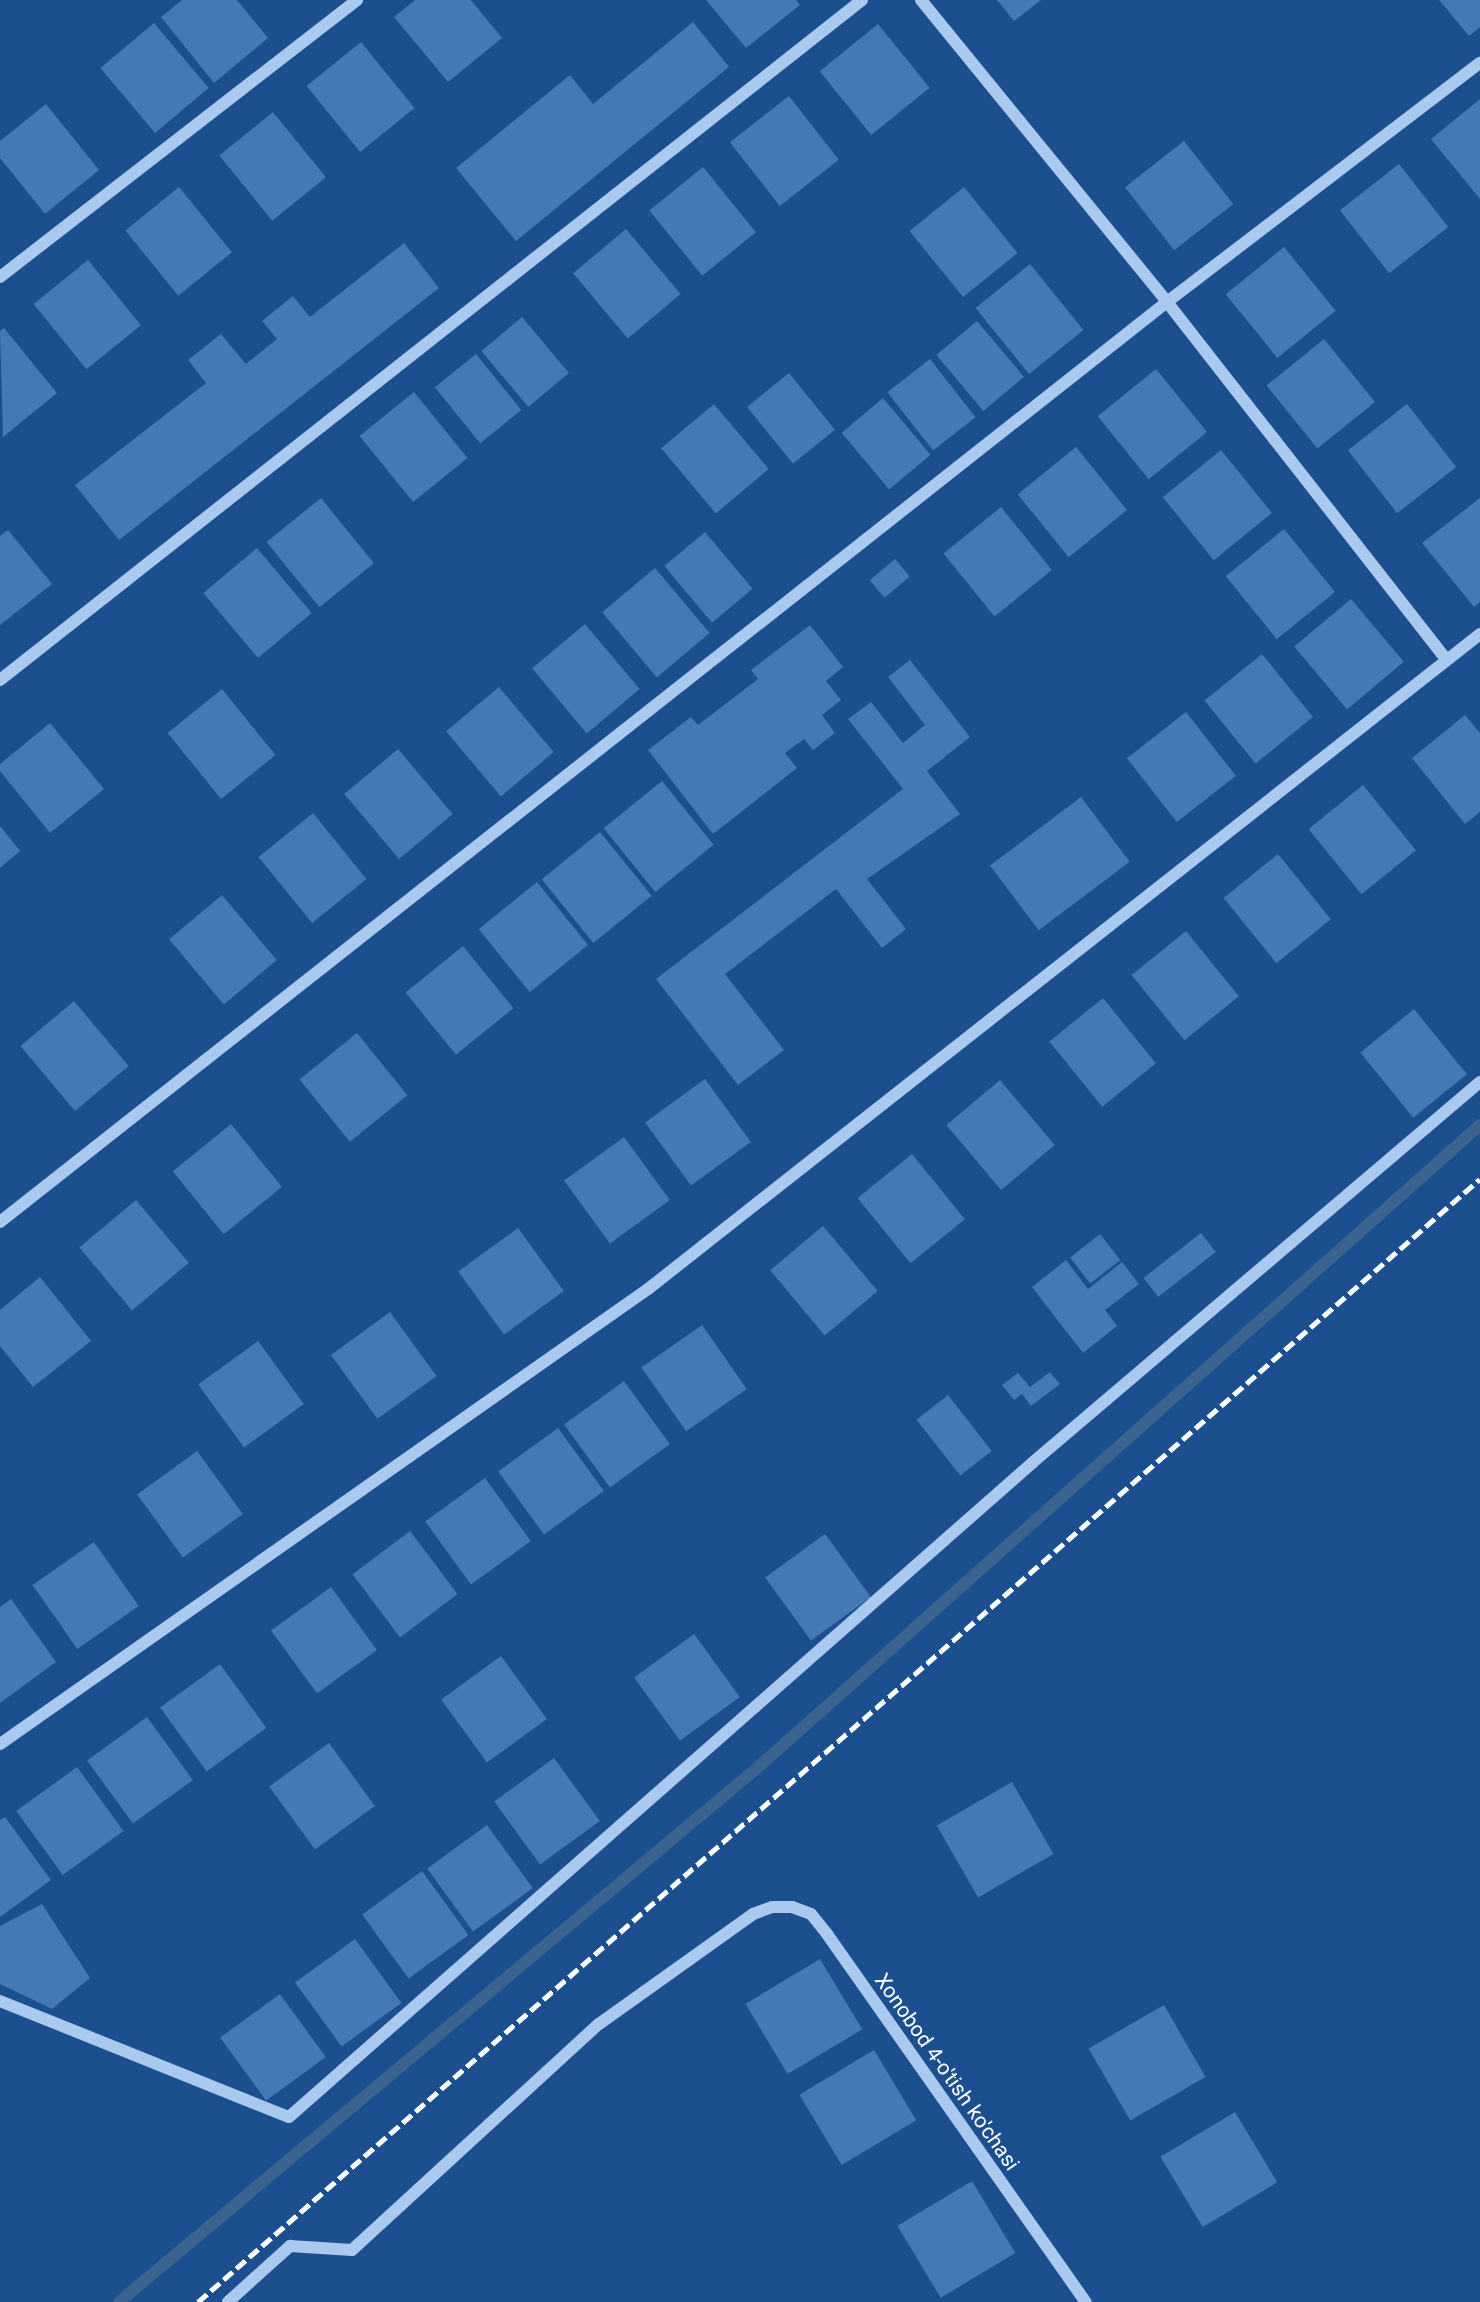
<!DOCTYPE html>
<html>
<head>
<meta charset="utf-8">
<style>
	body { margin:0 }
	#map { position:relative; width:1480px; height:2302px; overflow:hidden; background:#1b4f8f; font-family:Roboto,sans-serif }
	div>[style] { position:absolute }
	.stream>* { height:12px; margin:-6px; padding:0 6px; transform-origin:6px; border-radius:6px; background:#3c6290 }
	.building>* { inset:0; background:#4478b7; transform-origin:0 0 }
	.minor>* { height:12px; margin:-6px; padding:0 6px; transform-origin:6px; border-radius:6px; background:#a9c9ee }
	.rail>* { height:5px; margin-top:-2.5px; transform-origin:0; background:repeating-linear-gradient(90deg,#fff 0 12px,transparent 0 17px) }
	span { translate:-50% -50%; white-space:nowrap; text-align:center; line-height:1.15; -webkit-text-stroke:7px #1b4f8f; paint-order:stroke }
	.street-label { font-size:21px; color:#fff }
</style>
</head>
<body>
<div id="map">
	<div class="stream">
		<i style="left:119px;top:2302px;width:831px;rotate:-39.92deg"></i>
		<i style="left:756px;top:1769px;width:969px;rotate:-41.65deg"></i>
	</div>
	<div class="building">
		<i style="clip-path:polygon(182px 0,237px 0,268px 38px,214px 83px,161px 17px)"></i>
		<i style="clip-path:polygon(415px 0,471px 0,502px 38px,448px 82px,394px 17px)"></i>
		<i style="clip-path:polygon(706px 0,796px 0,800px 5px,746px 48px)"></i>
		<i style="clip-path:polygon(997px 0,1041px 0,1014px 21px)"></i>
		<i style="clip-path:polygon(1439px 0,1480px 0,1480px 27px,1469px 36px)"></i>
		<i style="clip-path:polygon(693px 22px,729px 67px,516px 241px,456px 168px,570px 75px,593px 104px)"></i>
		<i style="left:154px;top:23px;width:85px;height:70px;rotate:50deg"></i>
		<i style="left:878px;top:24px;width:82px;height:75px;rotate:51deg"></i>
		<i style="left:361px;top:42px;width:85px;height:70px;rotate:51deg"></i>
		<i style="left:789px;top:96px;width:81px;height:75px;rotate:52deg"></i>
		<i style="clip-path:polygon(1480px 99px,1480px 199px,1431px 139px)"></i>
		<i style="clip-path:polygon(46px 104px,99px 170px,45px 214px,0 158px,0 141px)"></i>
		<i style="left:273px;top:112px;width:84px;height:69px;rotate:51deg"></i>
		<i style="left:1184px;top:141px;width:80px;height:75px;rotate:52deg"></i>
		<i style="left:1399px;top:164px;width:80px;height:75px;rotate:52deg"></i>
		<i style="left:703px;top:167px;width:84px;height:69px;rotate:51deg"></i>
		<i style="left:179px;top:187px;width:84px;height:69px;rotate:51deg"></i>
		<i style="left:964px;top:187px;width:85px;height:70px;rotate:51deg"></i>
		<i style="left:626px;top:229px;width:85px;height:69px;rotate:50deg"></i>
		<i style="clip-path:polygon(404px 243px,439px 288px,119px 540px,75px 485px,206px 383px,188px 360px,221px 334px,246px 364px,277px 339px,262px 321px,293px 296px,310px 317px)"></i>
		<i style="left:1284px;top:247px;width:82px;height:75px;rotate:51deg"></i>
		<i style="left:88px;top:260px;width:84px;height:70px;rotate:51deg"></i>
		<i style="left:1030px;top:264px;width:85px;height:70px;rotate:51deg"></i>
		<i style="left:522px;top:317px;width:73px;height:53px;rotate:50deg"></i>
		<i style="left:977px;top:321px;width:73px;height:53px;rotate:50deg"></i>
		<i style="clip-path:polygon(4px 328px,57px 393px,3px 437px,0 331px)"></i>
		<i style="left:1324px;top:339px;width:81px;height:74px;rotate:51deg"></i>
		<i style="left:476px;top:354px;width:72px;height:53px;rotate:51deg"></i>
		<i style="left:930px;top:359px;width:74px;height:54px;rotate:52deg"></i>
		<i style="left:1156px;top:369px;width:81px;height:75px;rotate:51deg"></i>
		<i style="left:789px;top:373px;width:73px;height:54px;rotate:51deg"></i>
		<i style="left:414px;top:392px;width:85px;height:70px;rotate:51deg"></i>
		<i style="left:883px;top:398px;width:74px;height:54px;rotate:50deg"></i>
		<i style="left:714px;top:404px;width:85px;height:69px;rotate:50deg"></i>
		<i style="left:1407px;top:404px;width:80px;height:75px;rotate:52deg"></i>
		<i style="left:1076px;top:447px;width:81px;height:75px;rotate:51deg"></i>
		<i style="left:1221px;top:450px;width:81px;height:75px;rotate:51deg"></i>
		<i style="left:321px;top:498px;width:84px;height:70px;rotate:51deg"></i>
		<i style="clip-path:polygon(1480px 498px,1480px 602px,1474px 607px,1422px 543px)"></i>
		<i style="left:1001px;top:507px;width:81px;height:74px;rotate:51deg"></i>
		<i style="left:1284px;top:529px;width:81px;height:75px;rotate:51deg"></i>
		<i style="clip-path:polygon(8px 530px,52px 584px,0 625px,0 536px)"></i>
		<i style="left:705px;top:532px;width:74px;height:53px;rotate:50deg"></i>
		<i style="left:257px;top:548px;width:85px;height:70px;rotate:50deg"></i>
		<i style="left:895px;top:559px;width:23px;height:33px;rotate:50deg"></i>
		<i style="left:655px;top:568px;width:85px;height:69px;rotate:50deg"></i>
		<i style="left:1351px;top:599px;width:82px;height:74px;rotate:50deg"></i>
		<i style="left:585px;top:624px;width:85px;height:69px;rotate:50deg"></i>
		<i style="clip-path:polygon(810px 625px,843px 667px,826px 681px,841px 700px,822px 715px,835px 733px,813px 750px,804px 739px,785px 753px,797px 768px,713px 834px,648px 750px,691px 717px,698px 725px,758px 679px,751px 670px)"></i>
		<i style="left:1262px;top:654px;width:81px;height:74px;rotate:51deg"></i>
		<i style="clip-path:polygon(910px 660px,970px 737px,927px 771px,960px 814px,867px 879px,906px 929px,882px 948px,836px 889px,725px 974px,784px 1050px,738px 1085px,656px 979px,903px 789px,848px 719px,871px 702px,903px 743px,925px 725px,888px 677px)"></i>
		<i style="left:499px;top:687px;width:85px;height:69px;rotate:50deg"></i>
		<i style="left:222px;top:689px;width:85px;height:70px;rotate:51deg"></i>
		<i style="left:1186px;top:712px;width:81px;height:75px;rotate:52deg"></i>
		<i style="clip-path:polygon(1465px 715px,1480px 733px,1480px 812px,1465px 824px,1412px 758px)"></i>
		<i style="clip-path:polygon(50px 723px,104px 789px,50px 833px,0 771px,0 764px)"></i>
		<i style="left:398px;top:749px;width:85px;height:70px;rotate:50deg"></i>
		<i style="left:662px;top:781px;width:82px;height:75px;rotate:51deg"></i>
		<i style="left:1363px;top:785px;width:84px;height:70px;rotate:51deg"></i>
		<i style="left:1081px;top:797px;width:81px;height:114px;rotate:53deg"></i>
		<i style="left:313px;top:813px;width:85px;height:70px;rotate:51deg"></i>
		<i style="clip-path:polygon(0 826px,20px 851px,0 868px)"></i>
		<i style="left:600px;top:832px;width:82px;height:75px;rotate:51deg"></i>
		<i style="left:1278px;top:854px;width:84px;height:70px;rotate:51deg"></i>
		<i style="left:537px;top:882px;width:81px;height:75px;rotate:51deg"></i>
		<i style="left:222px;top:895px;width:85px;height:69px;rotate:50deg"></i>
		<i style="left:1186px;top:931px;width:84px;height:70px;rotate:51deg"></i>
		<i style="left:463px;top:946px;width:80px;height:74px;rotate:51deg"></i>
		<i style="left:1103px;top:998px;width:84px;height:69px;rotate:51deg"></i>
		<i style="left:74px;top:1001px;width:85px;height:70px;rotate:50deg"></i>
		<i style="left:1414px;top:1009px;width:84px;height:69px;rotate:51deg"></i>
		<i style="left:357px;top:1033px;width:80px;height:74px;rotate:51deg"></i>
		<i style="left:705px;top:1079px;width:78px;height:74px;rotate:54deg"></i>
		<i style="left:1000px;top:1080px;width:85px;height:70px;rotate:50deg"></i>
		<i style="left:231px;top:1124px;width:81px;height:75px;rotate:51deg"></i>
		<i style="left:624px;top:1137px;width:78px;height:74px;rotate:54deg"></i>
		<i style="left:912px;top:1154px;width:84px;height:70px;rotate:51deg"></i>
		<i style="left:136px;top:1200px;width:82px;height:74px;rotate:50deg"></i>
		<i style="left:823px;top:1226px;width:85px;height:69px;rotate:50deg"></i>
		<i style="left:518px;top:1228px;width:78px;height:74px;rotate:54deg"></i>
		<i style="left:1201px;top:1233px;width:24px;height:73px;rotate:52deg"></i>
		<i style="left:1100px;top:1234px;width:33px;height:38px;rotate:52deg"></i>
		<i style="clip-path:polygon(1066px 1260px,1088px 1289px,1122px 1262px,1139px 1284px,1105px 1310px,1117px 1326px,1083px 1353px,1032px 1287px)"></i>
		<i style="clip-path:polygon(40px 1277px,91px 1341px,33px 1387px,0 1346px,0 1310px)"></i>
		<i style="left:390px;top:1312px;width:79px;height:73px;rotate:54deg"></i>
		<i style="left:702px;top:1325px;width:78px;height:74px;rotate:55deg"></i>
		<i style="left:258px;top:1341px;width:78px;height:74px;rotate:54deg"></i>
		<i style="clip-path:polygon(1050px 1372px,1060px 1384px,1031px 1406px,1022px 1394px,1014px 1400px,1002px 1385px,1018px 1373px,1030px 1387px)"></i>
		<i style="left:624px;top:1381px;width:78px;height:74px;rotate:54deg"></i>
		<i style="left:948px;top:1395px;width:71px;height:40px;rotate:52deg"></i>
		<i style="left:558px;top:1428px;width:78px;height:74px;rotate:54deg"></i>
		<i style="left:197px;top:1451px;width:78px;height:74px;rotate:54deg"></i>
		<i style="left:485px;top:1478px;width:78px;height:74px;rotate:54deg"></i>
		<i style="left:410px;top:1531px;width:79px;height:72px;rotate:53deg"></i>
		<i style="left:825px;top:1534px;width:78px;height:74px;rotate:54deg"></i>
		<i style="left:94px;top:1542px;width:78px;height:75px;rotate:55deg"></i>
		<i style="left:331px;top:1587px;width:78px;height:74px;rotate:54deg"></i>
		<i style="clip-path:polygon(11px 1599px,56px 1662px,0 1703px,0 1607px)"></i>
		<i style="left:694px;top:1634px;width:78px;height:74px;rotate:54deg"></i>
		<i style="left:501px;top:1656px;width:78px;height:74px;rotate:54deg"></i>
		<i style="left:220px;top:1664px;width:79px;height:74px;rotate:54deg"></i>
		<i style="left:147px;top:1717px;width:78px;height:74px;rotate:54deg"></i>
		<i style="left:329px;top:1743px;width:78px;height:74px;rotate:54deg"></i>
		<i style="left:554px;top:1758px;width:78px;height:74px;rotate:54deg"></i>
		<i style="left:77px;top:1767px;width:79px;height:75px;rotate:54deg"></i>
		<i style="left:1012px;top:1782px;width:83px;height:87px;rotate:60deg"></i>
		<i style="clip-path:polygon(5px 1817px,51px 1880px,0 1917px,0 1820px)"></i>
		<i style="left:487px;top:1825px;width:78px;height:74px;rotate:54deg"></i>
		<i style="left:422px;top:1871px;width:79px;height:74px;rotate:54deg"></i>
		<i style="clip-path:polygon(42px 1904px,90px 1978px,52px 2009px,0 1984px,0 1926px)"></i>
		<i style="left:355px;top:1939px;width:79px;height:74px;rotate:54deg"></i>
		<i style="left:820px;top:1959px;width:82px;height:87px;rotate:59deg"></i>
		<i style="left:280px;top:1994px;width:78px;height:74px;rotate:54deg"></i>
		<i style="left:1164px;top:2005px;width:83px;height:87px;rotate:60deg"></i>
		<i style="left:874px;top:2050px;width:82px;height:87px;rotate:59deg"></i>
		<i style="left:1235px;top:2112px;width:82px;height:87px;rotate:59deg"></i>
		<i style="left:972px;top:2181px;width:84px;height:87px;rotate:59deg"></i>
	</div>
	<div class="minor">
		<i style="left:921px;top:0;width:390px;rotate:50.8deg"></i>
		<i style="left:1167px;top:302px;width:453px;rotate:52deg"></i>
		<i style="left:0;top:277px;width:452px;rotate:-37.8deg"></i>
		<i style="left:0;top:680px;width:1098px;rotate:-38.27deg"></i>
		<i style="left:0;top:1222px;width:1486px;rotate:-38.25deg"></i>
		<i style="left:1167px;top:302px;width:394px;rotate:-37.4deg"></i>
		<i style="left:0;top:1744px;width:792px;rotate:-35.08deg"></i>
		<i style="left:648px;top:1289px;width:1059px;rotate:-38.21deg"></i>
		<i style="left:0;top:2001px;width:311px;rotate:21.9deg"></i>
		<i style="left:289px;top:2117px;width:990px;rotate:-41.35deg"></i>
		<i style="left:1032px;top:1463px;width:588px;rotate:-40.38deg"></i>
		<i style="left:228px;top:2302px;width:84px;rotate:-42.1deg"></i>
		<i style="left:290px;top:2246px;width:62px;rotate:3.7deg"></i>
		<i style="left:352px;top:2250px;width:335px;rotate:-42.5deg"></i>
		<i style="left:599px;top:2024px;width:189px;rotate:-35.5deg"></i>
		<i style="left:753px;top:1914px;width:20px;rotate:-20deg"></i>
		<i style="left:772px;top:1907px;width:20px"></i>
		<i style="left:792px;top:1907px;width:20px;rotate:20deg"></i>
		<i style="left:811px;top:1914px;width:26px;rotate:51deg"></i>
		<i style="left:827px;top:1934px;width:450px;rotate:54.9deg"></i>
	</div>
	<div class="rail">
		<i style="left:198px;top:2302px;width:1704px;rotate:-41.22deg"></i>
	</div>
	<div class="street-label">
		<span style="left:947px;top:2072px;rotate:55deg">Xonobod 4-o'tish ko'chasi</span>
	</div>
</div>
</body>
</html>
